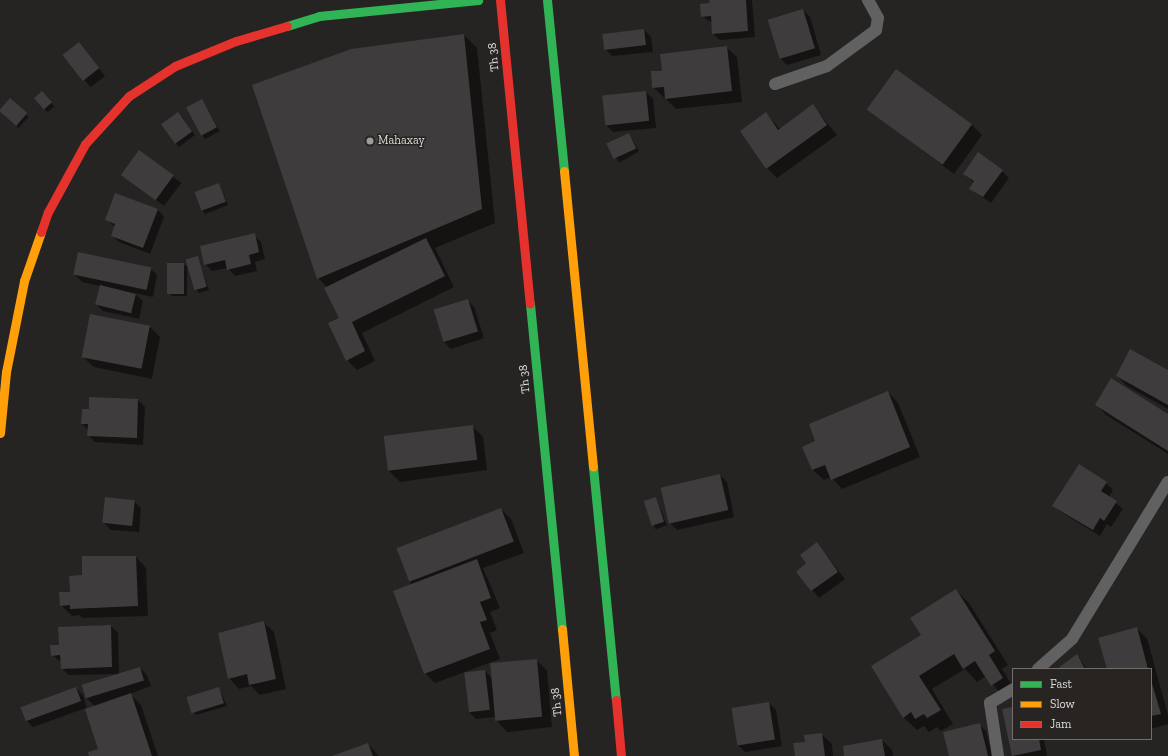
<!DOCTYPE html>
<html>
<head>
<meta charset="utf-8">
<style>
	body { margin:0 }
	#map { position:relative; width:1168px; height:756px; overflow:hidden; background:#262423; font-family:"Zilla Slab",serif }
	div>[style] { position:absolute }
	.shadow>* { inset:0; background:#0007; transform-origin:0 0 }
	.building>* { inset:0; background:#3e3c3c; transform-origin:0 0 }
	.lane>* { height:12px; margin:-6px; padding:0 6px; transform-origin:6px; border-radius:6px; background:#626162 }
	.fast>* { height:9px; margin:-4.5px; padding:0 4.5px; transform-origin:4.5px; border-radius:4.5px; background:#30b455 }
	.slow>* { height:9px; margin:-4.5px; padding:0 4.5px; transform-origin:4.5px; border-radius:4.5px; background:#ff9f0a }
	.jam>* { height:9px; margin:-4.5px; padding:0 4.5px; transform-origin:4.5px; border-radius:4.5px; background:#e5322d }
	.dots>* { width:11px; height:11px; translate:-50% -50%; box-sizing:border-box; border:2px solid #272422; border-radius:50% }
	span { translate:-50% -50%; white-space:nowrap; text-align:center; line-height:1.15; -webkit-text-stroke:3px #272422; paint-order:stroke }
	.street-label { font-size:12px; color:#dfdddc }
	.poi-label { font-size:12px; color:#dfdddc }
	.left { translate:0 -50%; text-align:left }
	.legend { position:absolute; left:1012px; top:668px; width:140px; height:72px; box-sizing:border-box; background:#272422; border:1px solid #716e6c; margin:0; padding:5px 7px; list-style:none; font-size:12px; color:#dfdddc }
	.legend li { display:flex; align-items:center; gap:8px; height:20px }
	.legend b { width:20px; border:1px solid #716e6c }
</style>
</head>
<body>
<div id="map">
	<div class="shadow">
		<i style="clip-path:polygon(710px 0,752px 0,755px 37px,720px 40px,713px 34px,712px 23px,702px 16px,711px 4px)"></i>
		<i style="clip-path:polygon(803px 10px,810px 17px,821px 55px,787px 65px,780px 58px)"></i>
		<i style="clip-path:polygon(644px 30px,651px 37px,653px 52px,612px 56px,605px 49px,604px 34px)"></i>
		<i style="clip-path:polygon(464px 35px,477px 48px,495px 223px,435px 248px,454px 287px,362px 333px,375px 361px,357px 370px,347px 360px,341px 318px,328px 288px,318px 278px)"></i>
		<i style="clip-path:polygon(79px 44px,105px 76px,91px 87px,84px 80px)"></i>
		<i style="clip-path:polygon(726px 47px,737px 57px,742px 102px,676px 109px,653px 87px,663px 72px)"></i>
		<i style="clip-path:polygon(896px 71px,972px 125px,982px 135px,954px 174px,869px 110px)"></i>
		<i style="clip-path:polygon(646px 92px,653px 99px,656px 128px,613px 132px,606px 125px)"></i>
		<i style="left:42px;top:93px;width:18px;height:9px;rotate:47deg"></i>
		<i style="left:10px;top:100px;width:25px;height:15px;rotate:42deg"></i>
		<i style="clip-path:polygon(202px 100px,220px 131px,205px 139px,202px 135px)"></i>
		<i style="clip-path:polygon(813px 106px,837px 135px,777px 178px,767px 168px,766px 114px,780px 129px)"></i>
		<i style="clip-path:polygon(181px 116px,195px 135px,179px 147px,162px 125px)"></i>
		<i style="left:629px;top:134px;width:20px;height:23px;rotate:60deg"></i>
		<i style="left:139px;top:151px;width:53px;height:29px;rotate:37deg"></i>
		<i style="clip-path:polygon(1002px 171px,1009px 178px,991px 203px,970px 189px,974px 183px,964px 174px)"></i>
		<i style="clip-path:polygon(219px 184px,228px 205px,205px 214px,202px 210px)"></i>
		<i style="clip-path:polygon(158px 210px,164px 217px,150px 254px,119px 242px,112px 235px,115px 227px,106px 219px)"></i>
		<i style="clip-path:polygon(254px 235px,261px 242px,265px 259px,255px 262px,257px 271px,235px 276px,228px 268px,212px 271px,205px 264px)"></i>
		<i style="clip-path:polygon(198px 258px,209px 290px,199px 293px,196px 289px)"></i>
		<i style="clip-path:polygon(183px 264px,187px 267px,187px 296px,172px 296px,169px 293px)"></i>
		<i style="clip-path:polygon(150px 268px,157px 275px,153px 297px,134px 293px,143px 301px,139px 319px,103px 311px,96px 304px,100px 286px,82px 282px,75px 275px)"></i>
		<i style="clip-path:polygon(467px 300px,474px 307px,484px 338px,451px 349px,444px 342px)"></i>
		<i style="clip-path:polygon(150px 327px,160px 337px,152px 379px,94px 367px,83px 357px)"></i>
		<i style="clip-path:polygon(1168px 371px,1168px 409px,1127px 386px,1117px 376px)"></i>
		<i style="clip-path:polygon(888px 392px,898px 403px,920px 457px,842px 489px,831px 477px,824px 480px,813px 470px,803px 448px,817px 442px)"></i>
		<i style="clip-path:polygon(138px 400px,145px 407px,143px 445px,95px 442px,88px 435px,88px 430px,82px 424px,90px 410px)"></i>
		<i style="clip-path:polygon(1096px 404px,1168px 415px,1168px 454px,1106px 415px)"></i>
		<i style="clip-path:polygon(472px 426px,483px 437px,487px 470px,400px 482px,389px 471px)"></i>
		<i style="clip-path:polygon(720px 475px,727px 482px,734px 517px,677px 530px,670px 523px)"></i>
		<i style="clip-path:polygon(1106px 483px,1113px 490px,1109px 497px,1123px 509px,1111px 527px,1107px 524px,1100px 536px,1061px 512px,1054px 505px)"></i>
		<i style="left:656px;top:498px;width:29px;height:12px;rotate:68deg"></i>
		<i style="clip-path:polygon(134px 501px,141px 508px,139px 532px,111px 530px,104px 523px)"></i>
		<i style="clip-path:polygon(501px 509px,511px 519px,524px 553px,483px 568px,500px 608px,490px 612px,497px 630px,490px 633px,500px 659px,435px 683px,425px 673px,412px 585px,409px 581px)"></i>
		<i style="clip-path:polygon(817px 544px,845px 579px,819px 598px,797px 572px,807px 564px)"></i>
		<i style="clip-path:polygon(136px 557px,146px 568px,148px 616px,82px 618px,79px 615px,72px 616px,61px 605px,83px 576px)"></i>
		<i style="clip-path:polygon(956px 590px,969px 603px,1008px 665px,1002px 669px,1013px 687px,1005px 699px,986px 676px,977px 682px,965px 669px,932px 689px,953px 724px,941px 731px,937px 727px,929px 732px,924px 726px,917px 730px,903px 717px,922px 635px)"></i>
		<i style="clip-path:polygon(263px 622px,274px 632px,286px 689px,260px 695px,251px 686px,239px 689px,229px 678px)"></i>
		<i style="clip-path:polygon(111px 626px,118px 633px,119px 674px,68px 675px,62px 668px,61px 662px,52px 655px,60px 646px)"></i>
		<i style="clip-path:polygon(1136px 628px,1147px 638px,1168px 715px,1168px 724px,1151px 729px,1151px 669px,1108px 669px)"></i>
		<i style="clip-path:polygon(1077px 655px,1087px 669px,1059px 669px)"></i>
		<i style="clip-path:polygon(536px 660px,547px 670px,552px 727px,507px 732px,497px 721px,496px 717px,476px 719px,469px 712px,485px 671px,493px 679px)"></i>
		<i style="clip-path:polygon(140px 668px,147px 675px,151px 686px,130px 694px,141px 705px,158px 756px,90px 756px,99px 750px,86px 708px,33px 727px,26px 720px,22px 707px,76px 688px,83px 695px,87px 709px,95px 706px,87px 699px)"></i>
		<i style="clip-path:polygon(219px 688px,227px 706px,196px 715px,189px 698px)"></i>
		<i style="clip-path:polygon(769px 703px,776px 710px,782px 746px,745px 752px,738px 745px)"></i>
		<i style="clip-path:polygon(1013px 708px,1013px 739px,1044px 739px,1047px 756px,1013px 756px,1003px 710px)"></i>
		<i style="clip-path:polygon(979px 724px,986px 731px,992px 756px,950px 756px)"></i>
		<i style="clip-path:polygon(821px 734px,832px 744px,833px 756px,796px 756px,806px 743px)"></i>
		<i style="clip-path:polygon(882px 740px,892px 750px,893px 756px,845px 756px)"></i>
		<i style="clip-path:polygon(368px 744px,379px 756px,334px 756px)"></i>
	</div>
	<div class="building">
		<i style="clip-path:polygon(709px 0,746px 0,748px 31px,712px 34px,711px 16px,701px 17px,700px 4px,710px 3px)"></i>
		<i style="left:803px;top:9px;width:41px;height:37px;rotate:73deg"></i>
		<i style="left:644px;top:29px;width:16px;height:42px;rotate:83deg"></i>
		<i style="clip-path:polygon(464px 34px,482px 209px,317px 279px,252px 85px,351px 49px)"></i>
		<i style="left:79px;top:42px;width:33px;height:21px;rotate:52deg"></i>
		<i style="clip-path:polygon(727px 46px,732px 91px,665px 99px,664px 87px,652px 88px,651px 71px,662px 71px,660px 54px)"></i>
		<i style="left:896px;top:69px;width:94px;height:50px;rotate:36deg"></i>
		<i style="left:42px;top:91px;width:15px;height:11px;rotate:48deg"></i>
		<i style="left:646px;top:91px;width:30px;height:44px;rotate:84deg"></i>
		<i style="left:10px;top:98px;width:23px;height:17px;rotate:41deg"></i>
		<i style="left:202px;top:99px;width:32px;height:18px;rotate:62deg"></i>
		<i style="clip-path:polygon(813px 104px,827px 125px,766px 169px,740px 131px,766px 112px,778px 130px)"></i>
		<i style="left:178px;top:112px;width:24px;height:21px;rotate:54deg"></i>
		<i style="left:629px;top:133px;width:17px;height:25px;rotate:65deg"></i>
		<i style="left:139px;top:150px;width:43px;height:31px;rotate:36deg"></i>
		<i style="clip-path:polygon(978px 152px,1003px 170px,983px 197px,969px 189px,974px 181px,963px 174px)"></i>
		<i style="left:219px;top:183px;width:20px;height:26px;rotate:70deg"></i>
		<i style="clip-path:polygon(115px 193px,158px 209px,143px 248px,111px 236px,115px 224px,105px 220px)"></i>
		<i style="clip-path:polygon(255px 233px,259px 252px,249px 255px,251px 264px,227px 270px,225px 260px,204px 265px,200px 246px)"></i>
		<i style="clip-path:polygon(426px 238px,445px 276px,352px 322px,365px 351px,346px 361px,328px 323px,339px 318px,324px 288px)"></i>
		<i style="left:78px;top:252px;width:75px;height:23px;rotate:12deg"></i>
		<i style="left:198px;top:256px;width:32px;height:13px;rotate:74deg"></i>
		<i style="left:167px;top:263px;width:17px;height:31px"></i>
		<i style="left:100px;top:285px;width:37px;height:20px;rotate:14deg"></i>
		<i style="left:468px;top:299px;width:34px;height:36px;rotate:73deg"></i>
		<i style="left:90px;top:314px;width:61px;height:44px;rotate:11deg"></i>
		<i style="clip-path:polygon(1130px 349px,1168px 370px,1168px 405px,1116px 376px)"></i>
		<i style="clip-path:polygon(1111px 378px,1168px 414px,1168px 451px,1095px 405px)"></i>
		<i style="clip-path:polygon(888px 391px,910px 447px,831px 480px,825px 465px,812px 470px,802px 447px,815px 441px,809px 424px)"></i>
		<i style="clip-path:polygon(89px 397px,138px 399px,137px 438px,87px 436px,88px 424px,81px 424px,82px 409px,89px 409px)"></i>
		<i style="left:473px;top:425px;width:35px;height:90px;rotate:83deg"></i>
		<i style="clip-path:polygon(1079px 464px,1107px 482px,1101px 491px,1117px 501px,1104px 521px,1100px 518px,1093px 530px,1052px 506px)"></i>
		<i style="left:720px;top:474px;width:37px;height:61px;rotate:77deg"></i>
		<i style="left:105px;top:497px;width:30px;height:26px;rotate:6deg"></i>
		<i style="left:656px;top:497px;width:26px;height:13px;rotate:72deg"></i>
		<i style="left:501px;top:508px;width:36px;height:112px;rotate:69deg"></i>
		<i style="clip-path:polygon(817px 542px,838px 572px,811px 591px,796px 572px,806px 563px,800px 555px)"></i>
		<i style="clip-path:polygon(82px 556px,136px 556px,138px 606px,70px 609px,70px 605px,60px 606px,59px 592px,70px 592px,69px 576px,82px 575px)"></i>
		<i style="clip-path:polygon(477px 559px,491px 598px,480px 602px,487px 620px,480px 622px,490px 649px,424px 674px,393px 591px)"></i>
		<i style="clip-path:polygon(956px 589px,995px 651px,989px 655px,1003px 678px,991px 686px,975px 661px,963px 669px,954px 654px,919px 676px,941px 710px,927px 718px,924px 714px,915px 719px,911px 712px,903px 718px,871px 666px,921px 635px,910px 618px)"></i>
		<i style="clip-path:polygon(264px 621px,276px 679px,249px 685px,247px 674px,228px 679px,218px 633px)"></i>
		<i style="clip-path:polygon(111px 625px,112px 667px,61px 669px,60px 655px,51px 656px,50px 645px,59px 645px,58px 627px)"></i>
		<i style="clip-path:polygon(1137px 627px,1148px 669px,1107px 669px,1098px 638px)"></i>
		<i style="clip-path:polygon(1077px 654px,1085px 669px,1057px 669px)"></i>
		<i style="left:537px;top:659px;width:58px;height:47px;rotate:85deg"></i>
		<i style="left:140px;top:667px;width:14px;height:61px;rotate:73deg"></i>
		<i style="left:485px;top:670px;width:40px;height:21px;rotate:83deg"></i>
		<i style="clip-path:polygon(1151px 680px,1161px 714px,1151px 716px)"></i>
		<i style="left:76px;top:687px;width:15px;height:59px;rotate:70deg"></i>
		<i style="left:219px;top:687px;width:17px;height:34px;rotate:73deg"></i>
		<i style="clip-path:polygon(131px 693px,152px 756px,89px 756px,88px 752px,98px 749px,85px 709px)"></i>
		<i style="left:769px;top:702px;width:38px;height:38px;rotate:81deg"></i>
		<i style="clip-path:polygon(1013px 707px,1013px 739px,1039px 739px,1041px 750px,1012px 756px,1002px 709px)"></i>
		<i style="clip-path:polygon(980px 723px,988px 756px,949px 756px,943px 732px)"></i>
		<i style="clip-path:polygon(822px 733px,825px 756px,795px 756px,793px 743px,805px 742px,804px 735px)"></i>
		<i style="clip-path:polygon(882px 739px,885px 756px,844px 756px,843px 746px)"></i>
		<i style="clip-path:polygon(368px 743px,373px 756px,332px 756px)"></i>
	</div>
	<div class="lane">
		<i style="left:775px;top:84px;width:55px;rotate:-19.1deg"></i>
		<i style="left:827px;top:66px;width:61px;rotate:-36.3deg"></i>
		<i style="left:876px;top:30px;width:12px;rotate:-81deg"></i>
		<i style="left:878px;top:18px;width:21px;rotate:-119deg"></i>
		<i style="left:1038px;top:669px;width:45px;rotate:-41.4deg"></i>
		<i style="left:1072px;top:639px;width:184px;rotate:-58.6deg"></i>
		<i style="left:998px;top:756px;width:54px;rotate:-98.6deg"></i>
		<i style="left:990px;top:703px;width:27px;rotate:-31deg"></i>
	</div>
	<div class="fast">
		<i style="left:547px;top:0;width:172px;rotate:84.3deg"></i>
		<i style="left:287px;top:26px;width:34px;rotate:-17deg"></i>
		<i style="left:319px;top:16px;width:160px;rotate:-5.7deg"></i>
		<i style="left:530px;top:304px;width:327px;rotate:84.4deg"></i>
		<i style="left:593px;top:467px;width:234px;rotate:84.4deg"></i>
	</div>
	<div class="slow">
		<i style="left:564px;top:171px;width:297px;rotate:84.4deg"></i>
		<i style="left:0;top:433px;width:61px;rotate:-84.4deg"></i>
		<i style="left:6px;top:372px;width:93px;rotate:-78.8deg"></i>
		<i style="left:24px;top:281px;width:52px;rotate:-70.9deg"></i>
		<i style="left:562px;top:629px;width:128px;rotate:84.6deg"></i>
	</div>
	<div class="jam">
		<i style="left:500px;top:0;width:305px;rotate:84.4deg"></i>
		<i style="left:41px;top:232px;width:21px;rotate:-71deg"></i>
		<i style="left:48px;top:212px;width:77px;rotate:-61.4deg"></i>
		<i style="left:85px;top:144px;width:65px;rotate:-47.5deg"></i>
		<i style="left:129px;top:96px;width:55px;rotate:-33.1deg"></i>
		<i style="left:175px;top:66px;width:66px;rotate:-22.3deg"></i>
		<i style="left:236px;top:41px;width:53px;rotate:-16.4deg"></i>
		<i style="left:616px;top:700px;width:56px;rotate:84.9deg"></i>
	</div>
	<div class="dots">
		<i style="left:370px;top:141px;background:#9e9c9b"></i>
	</div>
	<div class="street-label">
		<span style="left:494px;top:57px;rotate:-96deg">Th 38</span>
		<span style="left:525px;top:379px;rotate:-96deg">Th 38</span>
		<span style="left:557px;top:702px;rotate:-96deg">Th 38</span>
	</div>
	<div class="poi-label">
		<span class="left" style="left:378px;top:141px">Mahaxay</span>
	</div>
	<ul class="legend">
	<li><b style="height:5px;background:#30b455"></b>Fast</li>
	<li><b style="height:5px;background:#ff9f0a"></b>Slow</li>
	<li><b style="height:5px;background:#e5322d"></b>Jam</li>
	</ul>
</div>
</body>
</html>
